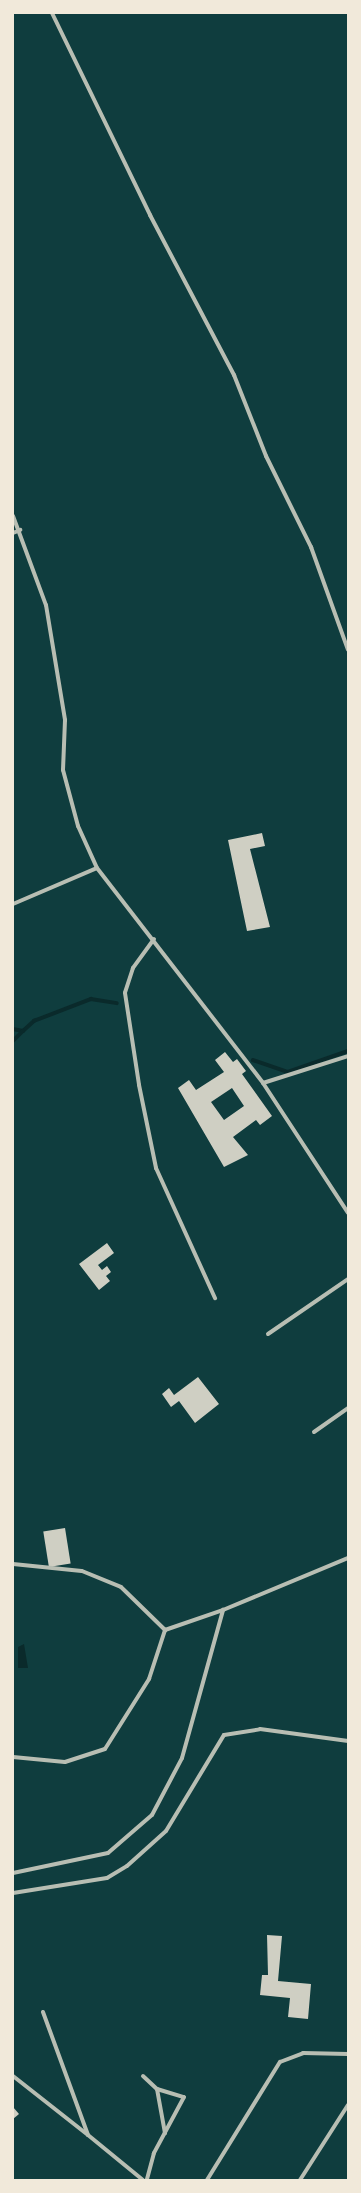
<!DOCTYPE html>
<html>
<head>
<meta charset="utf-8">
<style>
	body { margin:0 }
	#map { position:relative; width:361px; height:2193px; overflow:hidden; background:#0f3d3e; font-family:"PT Sans Narrow",sans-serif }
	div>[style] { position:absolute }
	.water>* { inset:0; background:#0a2a2b }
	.stream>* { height:3.5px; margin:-1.75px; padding:0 1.75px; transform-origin:1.75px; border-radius:1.75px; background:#0a2a2b }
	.building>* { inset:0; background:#cfcfc3; transform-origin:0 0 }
	.minor>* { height:4px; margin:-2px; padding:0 2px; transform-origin:2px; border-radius:2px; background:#b8beb3 }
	span { translate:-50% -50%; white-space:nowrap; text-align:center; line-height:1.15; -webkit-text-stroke:3px #f1e9da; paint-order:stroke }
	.frame { position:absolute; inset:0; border:14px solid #f1e9da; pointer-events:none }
</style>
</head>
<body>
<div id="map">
	<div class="water">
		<i style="clip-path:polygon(24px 1644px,28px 1668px,18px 1668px,18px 1647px)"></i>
	</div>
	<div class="stream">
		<i style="left:13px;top:1029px;width:10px;rotate:11deg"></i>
		<i style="left:23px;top:1031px;width:15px;rotate:-42deg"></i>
		<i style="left:34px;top:1021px;width:61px;rotate:-21.1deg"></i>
		<i style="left:91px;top:999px;width:26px;rotate:9deg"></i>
		<i style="left:13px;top:1041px;width:14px;rotate:-45deg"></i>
		<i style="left:253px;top:1060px;width:37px;rotate:19deg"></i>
		<i style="left:288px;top:1072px;width:64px;rotate:-19.3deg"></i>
	</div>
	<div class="building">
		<i style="clip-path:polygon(262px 833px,265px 846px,250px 849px,270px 927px,247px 931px,228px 840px)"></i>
		<i style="clip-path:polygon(evenodd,225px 1052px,233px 1062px,237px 1059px,246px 1071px,242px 1074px,272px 1116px,260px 1125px,256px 1120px,233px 1137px,248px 1155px,224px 1167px,178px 1088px,189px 1080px,196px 1090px,224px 1072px,215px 1060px,225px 1052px,232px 1088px,244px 1106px,224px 1120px,211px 1102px,232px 1088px)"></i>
		<i style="clip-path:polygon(107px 1243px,114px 1253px,98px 1265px,102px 1270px,107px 1266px,111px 1272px,106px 1276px,110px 1281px,99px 1290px,79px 1264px)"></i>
		<i style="clip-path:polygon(198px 1377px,219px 1404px,195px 1423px,179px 1401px,171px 1407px,162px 1394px,169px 1388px,174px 1395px)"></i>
		<i style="left:65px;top:1528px;width:36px;height:22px;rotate:81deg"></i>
		<i style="clip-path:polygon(267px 1935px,282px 1936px,278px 1981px,311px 1984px,308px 2019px,288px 2017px,290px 1998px,260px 1995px,262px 1975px,268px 1975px)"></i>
		<i style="clip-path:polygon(13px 2107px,19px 2114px,13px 2119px)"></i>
	</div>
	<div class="minor">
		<i style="left:52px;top:13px;width:225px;rotate:64.1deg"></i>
		<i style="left:150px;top:215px;width:181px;rotate:62.3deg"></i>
		<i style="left:234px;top:375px;width:87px;rotate:68.4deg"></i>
		<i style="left:266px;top:456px;width:102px;rotate:63.7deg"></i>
		<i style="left:311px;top:547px;width:109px;rotate:70.2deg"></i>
		<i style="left:13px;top:516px;width:95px;rotate:69.7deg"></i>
		<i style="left:46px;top:605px;width:117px;rotate:80.6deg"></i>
		<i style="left:65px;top:720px;width:50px;rotate:92.3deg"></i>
		<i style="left:63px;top:770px;width:58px;rotate:75deg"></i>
		<i style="left:78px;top:826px;width:46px;rotate:65.7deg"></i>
		<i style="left:97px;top:868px;width:272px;rotate:52.3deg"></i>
		<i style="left:263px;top:1083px;width:155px;rotate:56.8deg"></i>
		<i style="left:13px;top:533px;width:8px;rotate:-23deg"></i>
		<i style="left:13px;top:904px;width:91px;rotate:-23.2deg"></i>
		<i style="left:154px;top:939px;width:36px;rotate:126deg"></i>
		<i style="left:133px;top:968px;width:26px;rotate:108deg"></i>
		<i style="left:125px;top:993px;width:93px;rotate:81.3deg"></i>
		<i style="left:139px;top:1085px;width:85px;rotate:78.4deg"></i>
		<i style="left:156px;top:1168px;width:143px;rotate:65.6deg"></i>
		<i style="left:263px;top:1083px;width:89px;rotate:-17.6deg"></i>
		<i style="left:268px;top:1334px;width:97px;rotate:-34.5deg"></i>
		<i style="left:314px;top:1432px;width:42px;rotate:-35.2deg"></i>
		<i style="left:13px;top:1564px;width:69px;rotate:5.8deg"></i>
		<i style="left:82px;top:1571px;width:42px;rotate:22.3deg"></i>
		<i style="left:121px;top:1587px;width:62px;rotate:44.3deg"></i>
		<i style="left:165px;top:1630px;width:61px;rotate:-19deg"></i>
		<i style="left:223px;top:1610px;width:135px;rotate:-22.6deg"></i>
		<i style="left:13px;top:1757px;width:52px;rotate:5.5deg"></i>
		<i style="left:65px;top:1762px;width:42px;rotate:-18deg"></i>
		<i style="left:105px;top:1749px;width:83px;rotate:-57.8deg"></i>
		<i style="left:149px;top:1679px;width:52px;rotate:-71.9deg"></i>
		<i style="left:13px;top:1873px;width:97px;rotate:-11.9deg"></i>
		<i style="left:108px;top:1853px;width:58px;rotate:-40.8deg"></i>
		<i style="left:152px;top:1815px;width:64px;rotate:-62.2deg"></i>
		<i style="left:182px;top:1758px;width:154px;rotate:-74.5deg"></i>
		<i style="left:13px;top:1893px;width:95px;rotate:-9.1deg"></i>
		<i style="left:107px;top:1878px;width:23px;rotate:-31deg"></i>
		<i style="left:127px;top:1866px;width:52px;rotate:-41.9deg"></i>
		<i style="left:166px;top:1831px;width:112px;rotate:-58.9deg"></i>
		<i style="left:224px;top:1735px;width:36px;rotate:-9deg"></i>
		<i style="left:260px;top:1729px;width:89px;rotate:7.8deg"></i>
		<i style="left:13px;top:2076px;width:95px;rotate:38.2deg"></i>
		<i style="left:88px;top:2135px;width:131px;rotate:-110.1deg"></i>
		<i style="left:143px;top:2076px;width:19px;rotate:43deg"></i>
		<i style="left:157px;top:2089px;width:28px;rotate:17deg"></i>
		<i style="left:184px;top:2097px;width:64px;rotate:118.2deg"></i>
		<i style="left:154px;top:2153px;width:28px;rotate:105deg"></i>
		<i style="left:157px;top:2089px;width:45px;rotate:79.7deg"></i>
		<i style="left:88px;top:2135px;width:71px;rotate:39.3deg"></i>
		<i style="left:207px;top:2180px;width:139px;rotate:-58.3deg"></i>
		<i style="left:280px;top:2062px;width:25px;rotate:-21deg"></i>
		<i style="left:303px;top:2053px;width:45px;rotate:1.3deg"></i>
		<i style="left:300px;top:2180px;width:89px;rotate:-57.4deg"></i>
	</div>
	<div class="frame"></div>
</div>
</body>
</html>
